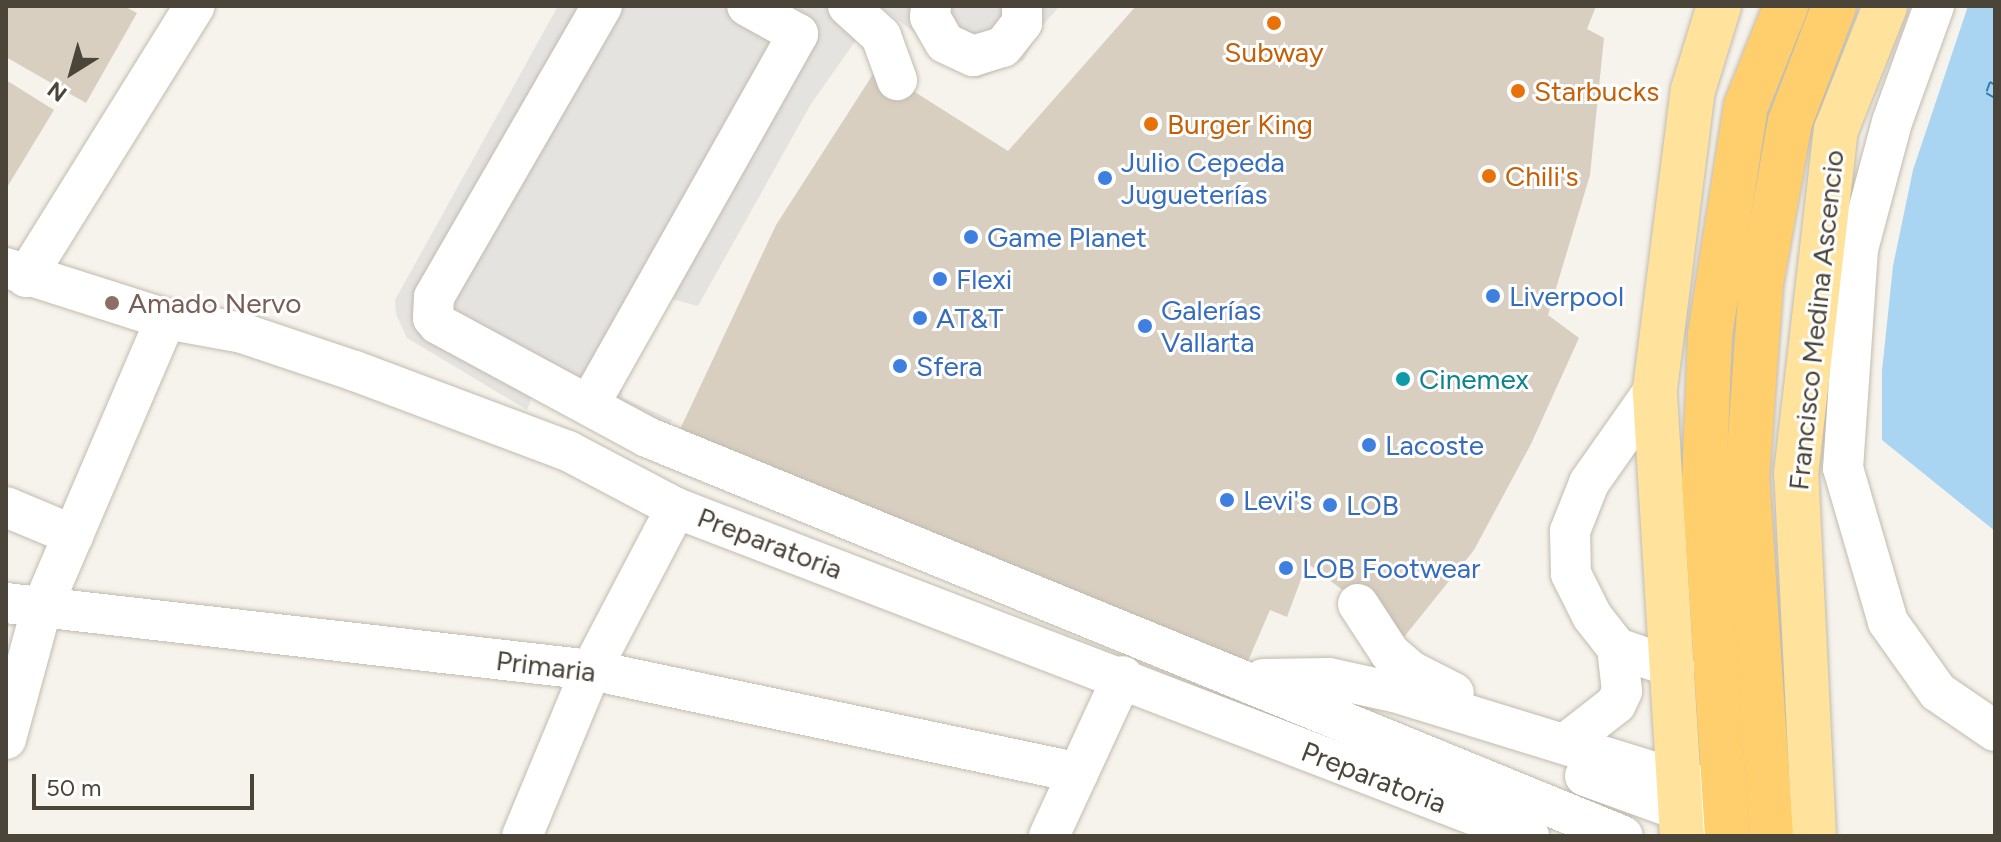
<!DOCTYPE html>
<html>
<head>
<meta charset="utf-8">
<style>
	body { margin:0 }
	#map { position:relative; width:2001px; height:842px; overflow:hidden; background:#f6f3ec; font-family:Figtree,sans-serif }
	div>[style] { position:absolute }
	.parking>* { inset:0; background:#e5e3e0 }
	.water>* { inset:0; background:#a9d4f2 }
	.ferry>* { height:2px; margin-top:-1px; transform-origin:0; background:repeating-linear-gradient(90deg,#2e7ab2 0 10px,transparent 0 18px) }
	.building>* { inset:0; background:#d8cfc1 }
	.roads { filter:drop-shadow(0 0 2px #c2bbae) drop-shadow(0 0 2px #c2bbae) }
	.minor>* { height:40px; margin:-20px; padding:0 20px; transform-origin:20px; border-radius:20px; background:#fff }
	.major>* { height:44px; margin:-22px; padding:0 22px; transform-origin:22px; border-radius:22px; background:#ffe39c }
	.highway>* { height:44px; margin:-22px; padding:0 22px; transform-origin:22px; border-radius:22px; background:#ffcf6e }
	.dots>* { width:22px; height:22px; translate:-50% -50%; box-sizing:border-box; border:4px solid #fff; border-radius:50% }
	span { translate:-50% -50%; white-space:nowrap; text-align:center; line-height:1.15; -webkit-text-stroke:6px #fff; paint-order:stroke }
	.food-label { font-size:28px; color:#c56008 }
	.left { translate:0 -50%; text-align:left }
	.shop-label { font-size:28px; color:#366cbe }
	.education-label { font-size:28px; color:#785e54 }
	.street-label { font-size:28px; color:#4b4439 }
	.culture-label { font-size:28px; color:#0d838f }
	.frame { position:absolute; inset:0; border:8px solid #4b4439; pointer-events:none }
	.north { position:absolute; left:32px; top:32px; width:80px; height:80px; -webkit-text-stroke:6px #fff; paint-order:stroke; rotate:217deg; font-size:22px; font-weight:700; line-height:32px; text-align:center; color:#4b4439 }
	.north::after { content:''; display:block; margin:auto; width:28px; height:36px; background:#4b4439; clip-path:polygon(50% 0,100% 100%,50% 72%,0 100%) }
	.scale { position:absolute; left:32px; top:774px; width:222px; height:36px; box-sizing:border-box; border:4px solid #4b4439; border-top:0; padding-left:10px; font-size:24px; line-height:28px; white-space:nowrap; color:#4b4439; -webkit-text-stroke:6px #fff; paint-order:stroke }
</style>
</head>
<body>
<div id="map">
	<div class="parking">
		<i style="clip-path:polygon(558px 6px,832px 6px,861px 33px,811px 104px,698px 306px,665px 297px,620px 382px,623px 398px,672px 420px,657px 457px,535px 390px,527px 410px,407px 338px,396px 314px,395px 300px)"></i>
		<i style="clip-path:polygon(879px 6px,1060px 6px,1040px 28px,1024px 60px,977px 79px)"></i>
	</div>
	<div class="water">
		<i style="clip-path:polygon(1968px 6px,1995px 6px,1995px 531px,1882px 440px,1882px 371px,1893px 266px,1913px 170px)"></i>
	</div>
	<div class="ferry">
		<i style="left:1995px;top:85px;width:6px;rotate:-149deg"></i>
		<i style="left:1990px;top:82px;width:12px;rotate:110deg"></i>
		<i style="left:1986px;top:93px;width:10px;rotate:29deg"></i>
	</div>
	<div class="building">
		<i style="clip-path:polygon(6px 6px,124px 6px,137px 13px,86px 103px,6px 57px)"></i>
		<i style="clip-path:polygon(1136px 6px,1596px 6px,1587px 29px,1604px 38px,1590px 175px,1548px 315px,1579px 338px,1531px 444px,1474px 550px,1404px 637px,1307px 563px,1287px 617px,1270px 610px,1248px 661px,675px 440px,776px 225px,877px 68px,1008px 151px)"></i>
		<i style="clip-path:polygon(6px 80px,54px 110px,6px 189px)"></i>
	</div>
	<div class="roads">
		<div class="minor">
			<i style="left:602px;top:6px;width:336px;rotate:120deg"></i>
			<i style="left:434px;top:297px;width:21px;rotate:93deg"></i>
			<i style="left:433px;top:318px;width:8px;rotate:50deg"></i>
			<i style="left:438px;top:324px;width:238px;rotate:28.4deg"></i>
			<i style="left:647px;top:437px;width:1054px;rotate:22.24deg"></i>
			<i style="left:848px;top:6px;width:45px;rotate:42.3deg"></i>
			<i style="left:881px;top:36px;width:47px;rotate:70deg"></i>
			<i style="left:931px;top:6px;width:11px;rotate:95deg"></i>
			<i style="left:930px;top:17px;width:30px;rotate:60deg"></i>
			<i style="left:945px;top:43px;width:31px;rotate:25deg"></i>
			<i style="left:973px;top:56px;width:31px;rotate:-17deg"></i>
			<i style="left:1003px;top:47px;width:31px;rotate:-52deg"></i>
			<i style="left:1022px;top:23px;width:17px;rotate:-90deg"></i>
			<i style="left:1934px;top:6px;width:123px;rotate:109.9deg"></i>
			<i style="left:1892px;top:122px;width:131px;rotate:105deg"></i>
			<i style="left:1858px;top:249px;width:220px;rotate:93.9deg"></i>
			<i style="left:1843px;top:468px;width:160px;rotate:73.7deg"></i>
			<i style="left:1888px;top:622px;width:86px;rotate:54.5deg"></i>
			<i style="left:1938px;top:692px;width:69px;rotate:34.4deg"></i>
			<i style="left:6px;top:268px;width:168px;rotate:17.7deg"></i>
			<i style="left:166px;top:319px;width:77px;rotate:10.4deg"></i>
			<i style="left:242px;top:333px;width:119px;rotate:18.6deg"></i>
			<i style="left:355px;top:371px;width:228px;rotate:20.6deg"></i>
			<i style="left:568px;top:451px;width:122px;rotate:27.8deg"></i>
			<i style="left:676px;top:508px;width:914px;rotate:21.03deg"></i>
			<i style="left:26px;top:277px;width:319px;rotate:-58.1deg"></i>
			<i style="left:1655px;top:389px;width:115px;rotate:125.1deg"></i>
			<i style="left:1589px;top:483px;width:52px;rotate:111.6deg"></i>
			<i style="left:1570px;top:531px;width:43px;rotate:88.7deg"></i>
			<i style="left:1571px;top:574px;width:47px;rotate:63.4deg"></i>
			<i style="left:1592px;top:616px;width:41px;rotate:52deg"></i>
			<i style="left:1617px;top:648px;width:61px;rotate:19deg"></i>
			<i style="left:589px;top:405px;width:426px;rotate:-60.6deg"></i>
			<i style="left:798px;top:34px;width:58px;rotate:-151.2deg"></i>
			<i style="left:6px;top:507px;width:73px;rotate:22.7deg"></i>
			<i style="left:6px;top:603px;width:589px;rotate:6.53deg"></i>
			<i style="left:591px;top:670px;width:498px;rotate:11.9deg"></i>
			<i style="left:1358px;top:604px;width:59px;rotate:56.9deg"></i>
			<i style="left:1390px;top:653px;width:28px;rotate:41deg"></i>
			<i style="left:1411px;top:671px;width:48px;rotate:27.1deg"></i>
			<i style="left:1263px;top:679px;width:66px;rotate:-0.9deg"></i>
			<i style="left:1329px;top:678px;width:66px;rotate:12.2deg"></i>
			<i style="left:1394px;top:692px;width:327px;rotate:17.1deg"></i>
			<i style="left:6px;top:739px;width:134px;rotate:-74.8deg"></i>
			<i style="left:41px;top:610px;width:317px;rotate:-66.8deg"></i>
			<i style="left:1566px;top:743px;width:63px;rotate:-38deg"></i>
			<i style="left:1616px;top:704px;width:14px;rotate:-65deg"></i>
			<i style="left:1622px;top:691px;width:43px;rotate:-96.6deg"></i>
			<i style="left:1585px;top:776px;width:132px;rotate:19.9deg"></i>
			<i style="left:522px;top:836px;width:180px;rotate:-67.4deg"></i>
			<i style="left:591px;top:670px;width:183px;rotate:-62.3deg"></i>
			<i style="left:1049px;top:836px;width:176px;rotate:-65.2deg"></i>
		</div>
		<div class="major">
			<i style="left:1682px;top:836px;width:448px;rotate:-93.5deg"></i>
			<i style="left:1655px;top:389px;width:301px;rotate:-82.8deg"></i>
			<i style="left:1693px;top:90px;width:88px;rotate:-72.8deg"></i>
			<i style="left:1814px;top:836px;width:362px;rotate:-92.8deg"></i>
			<i style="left:1796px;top:474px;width:346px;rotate:-83.4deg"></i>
			<i style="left:1836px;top:130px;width:133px;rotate:-68.4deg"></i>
		</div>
		<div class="highway">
			<i style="left:1727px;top:836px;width:352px;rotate:-93.7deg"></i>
			<i style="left:1704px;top:485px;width:150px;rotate:-87.7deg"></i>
			<i style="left:1710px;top:335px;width:232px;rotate:-81.1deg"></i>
			<i style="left:1746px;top:106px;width:108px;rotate:-68.2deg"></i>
			<i style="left:1771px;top:836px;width:358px;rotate:-93.8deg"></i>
			<i style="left:1747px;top:479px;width:196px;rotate:-85.9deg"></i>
			<i style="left:1761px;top:284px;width:165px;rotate:-79.9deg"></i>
			<i style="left:1790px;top:122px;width:124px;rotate:-69.2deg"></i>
		</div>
	</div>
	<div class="dots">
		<i style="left:1274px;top:23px;background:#e8710a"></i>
		<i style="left:1518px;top:91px;background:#e8710a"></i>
		<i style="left:1151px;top:124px;background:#e8710a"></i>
		<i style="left:1489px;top:176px;background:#e8710a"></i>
		<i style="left:1105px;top:178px;background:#3f7fe0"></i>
		<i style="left:971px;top:237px;background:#3f7fe0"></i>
		<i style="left:940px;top:279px;background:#3f7fe0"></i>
		<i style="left:1493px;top:296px;background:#3f7fe0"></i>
		<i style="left:112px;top:303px;background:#8d6e63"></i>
		<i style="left:920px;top:318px;background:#3f7fe0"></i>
		<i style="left:1145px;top:326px;background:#3f7fe0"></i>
		<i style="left:900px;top:366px;background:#3f7fe0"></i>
		<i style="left:1403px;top:379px;background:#0f9aa8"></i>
		<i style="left:1369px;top:445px;background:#3f7fe0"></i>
		<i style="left:1227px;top:500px;background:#3f7fe0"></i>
		<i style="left:1330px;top:505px;background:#3f7fe0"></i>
		<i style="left:1286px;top:568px;background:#3f7fe0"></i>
	</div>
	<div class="food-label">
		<span style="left:1274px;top:52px">Subway</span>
		<span class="left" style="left:1534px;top:91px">Starbucks</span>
		<span class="left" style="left:1167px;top:124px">Burger King</span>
		<span class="left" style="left:1505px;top:176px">Chili's</span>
	</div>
	<div class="shop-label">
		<span class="left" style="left:1121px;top:178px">Julio Cepeda<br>Jugueterías</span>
		<span class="left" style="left:987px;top:237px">Game Planet</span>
		<span class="left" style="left:956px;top:279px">Flexi</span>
		<span class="left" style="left:1509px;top:296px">Liverpool</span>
		<span class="left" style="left:1161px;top:326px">Galerías<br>Vallarta</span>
		<span class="left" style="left:936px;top:318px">AT&amp;T</span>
		<span class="left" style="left:916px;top:366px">Sfera</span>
		<span class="left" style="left:1385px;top:445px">Lacoste</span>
		<span class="left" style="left:1243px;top:500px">Levi's</span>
		<span class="left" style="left:1346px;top:505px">LOB</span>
		<span class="left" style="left:1302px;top:568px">LOB Footwear</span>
	</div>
	<div class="education-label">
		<span class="left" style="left:128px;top:303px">Amado Nervo</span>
	</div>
	<div class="street-label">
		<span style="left:1816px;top:320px;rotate:-84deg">Francisco Medina Ascencio</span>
		<span style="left:770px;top:543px;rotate:21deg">Preparatoria</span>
		<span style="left:546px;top:666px;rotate:7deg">Primaria</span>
		<span style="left:1374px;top:777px;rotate:21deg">Preparatoria</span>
	</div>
	<div class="culture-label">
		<span class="left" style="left:1419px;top:379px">Cinemex</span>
	</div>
	<div class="frame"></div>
	<div class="north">N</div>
	<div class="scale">50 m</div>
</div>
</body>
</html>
